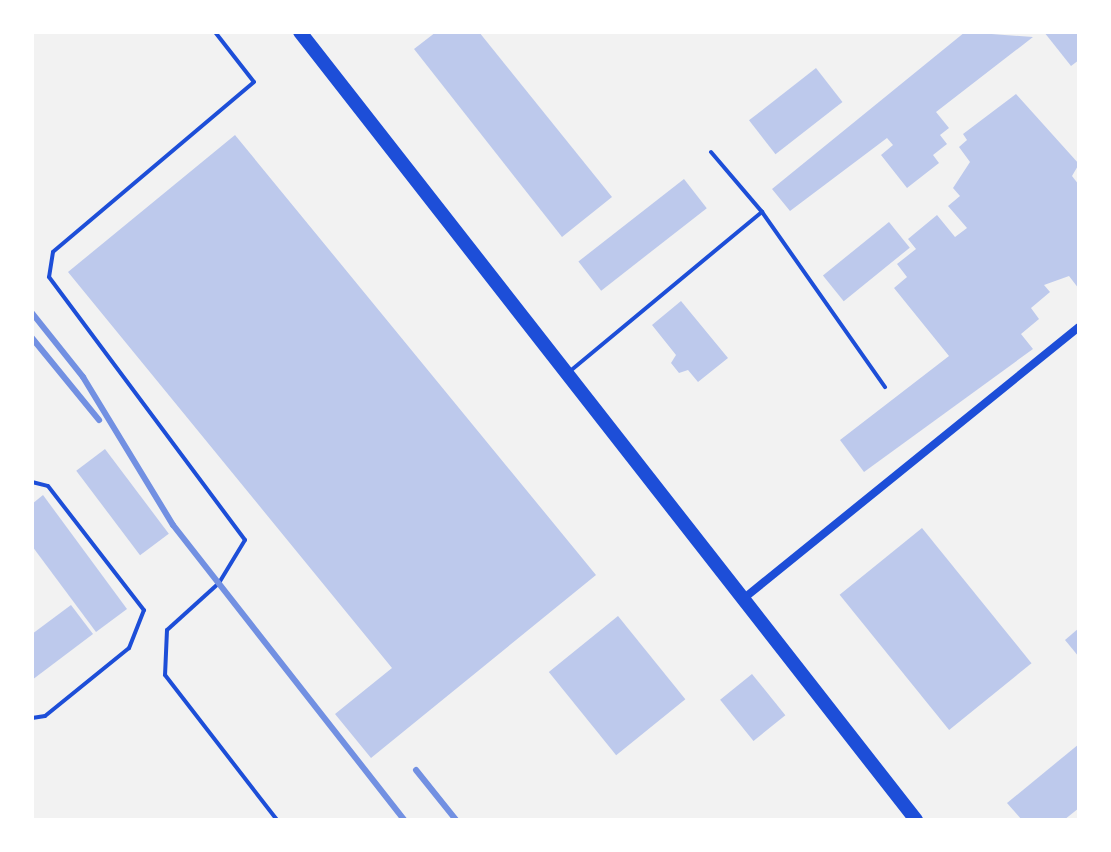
<!DOCTYPE html>
<html>
<head>
<meta charset="utf-8">
<style>
	body { margin:0 }
	#map { position:relative; width:1111px; height:852px; overflow:hidden; background:#f2f2f2; font-family:"DM Sans",sans-serif }
	div>[style] { position:absolute }
	.building>* { inset:0; background:#bdc9ec; transform-origin:0 0 }
	.service>* { height:4px; margin:-2px; padding:0 2px; transform-origin:2px; border-radius:2px; background:#1d4ed8 }
	.minor>* { height:8px; margin:-4px; padding:0 4px; transform-origin:4px; border-radius:4px; background:#1d4ed8 }
	.primary>* { height:14px; margin:-7px; padding:0 7px; transform-origin:7px; border-radius:7px; background:#1d4ed8 }
	.rail>* { height:6px; margin:-3px; padding:0 3px; transform-origin:3px; border-radius:3px; background:#7290e2 }
	span { translate:-50% -50%; white-space:nowrap; text-align:center; line-height:1.15; -webkit-text-stroke:8px #fff; paint-order:stroke }
	.frame { position:absolute; inset:0; border:34px solid #fff; pointer-events:none }
</style>
</head>
<body>
<div id="map">
	<div class="building">
		<i style="clip-path:polygon(436px 32px,479px 32px,612px 197px,562px 237px,414px 49px)"></i>
		<i style="clip-path:polygon(965px 32px,1033px 37px,936px 112px,949px 128px,940px 135px,947px 144px,933px 155px,939px 163px,907px 188px,881px 155px,893px 145px,887px 138px,790px 211px,772px 189px)"></i>
		<i style="clip-path:polygon(1044px 32px,1079px 32px,1079px 60px,1071px 66px)"></i>
		<i style="left:816px;top:68px;width:43px;height:85px;rotate:52deg"></i>
		<i style="clip-path:polygon(1016px 94px,1079px 164px,1072px 176px,1079px 185px,1079px 289px,1069px 276px,1044px 285px,1050px 292px,1031px 308px,1039px 319px,1021px 334px,1033px 349px,864px 472px,840px 440px,949px 356px,894px 288px,907px 277px,897px 264px,916px 249px,908px 239px,937px 215px,955px 237px,967px 228px,948px 206px,960px 196px,953px 188px,970px 162px,959px 147px,967px 140px,963px 134px)"></i>
		<i style="clip-path:polygon(235px 135px,596px 575px,371px 758px,335px 714px,392px 668px,68px 272px)"></i>
		<i style="left:684px;top:179px;width:37px;height:134px;rotate:52deg"></i>
		<i style="left:889px;top:222px;width:33px;height:85px;rotate:51deg"></i>
		<i style="clip-path:polygon(681px 301px,728px 358px,698px 382px,688px 370px,679px 373px,671px 363px,676px 355px,652px 325px)"></i>
		<i style="left:105px;top:449px;width:106px;height:36px;rotate:53deg"></i>
		<i style="clip-path:polygon(43px 495px,127px 609px,96px 632px,32px 546px,32px 504px)"></i>
		<i style="left:922px;top:528px;width:174px;height:106px;rotate:51deg"></i>
		<i style="clip-path:polygon(71px 605px,93px 634px,32px 680px,32px 634px)"></i>
		<i style="left:618px;top:616px;width:107px;height:89px;rotate:51deg"></i>
		<i style="clip-path:polygon(1079px 628px,1079px 657px,1065px 640px)"></i>
		<i style="left:752px;top:674px;width:53px;height:41px;rotate:51deg"></i>
		<i style="clip-path:polygon(1079px 744px,1079px 808px,1064px 820px,1022px 820px,1007px 803px)"></i>
	</div>
	<div class="service">
		<i style="left:215px;top:32px;width:63px;rotate:52deg"></i>
		<i style="left:254px;top:82px;width:263px;rotate:139.8deg"></i>
		<i style="left:53px;top:252px;width:25px;rotate:99deg"></i>
		<i style="left:49px;top:277px;width:328px;rotate:53.3deg"></i>
		<i style="left:245px;top:540px;width:50px;rotate:121.2deg"></i>
		<i style="left:219px;top:583px;width:70px;rotate:137.9deg"></i>
		<i style="left:167px;top:630px;width:45px;rotate:92.5deg"></i>
		<i style="left:165px;top:675px;width:183px;rotate:52.3deg"></i>
		<i style="left:711px;top:152px;width:79px;rotate:49.6deg"></i>
		<i style="left:762px;top:212px;width:214px;rotate:54.9deg"></i>
		<i style="left:569px;top:372px;width:251px;rotate:-39.7deg"></i>
		<i style="left:32px;top:482px;width:16px;rotate:14deg"></i>
		<i style="left:48px;top:486px;width:157px;rotate:52.3deg"></i>
		<i style="left:144px;top:610px;width:41px;rotate:111.5deg"></i>
		<i style="left:129px;top:648px;width:108px;rotate:141deg"></i>
		<i style="left:45px;top:716px;width:13px;rotate:171deg"></i>
	</div>
	<div class="minor">
		<i style="left:743px;top:599px;width:432px;rotate:-39deg"></i>
	</div>
	<div class="primary">
		<i style="left:300px;top:32px;width:1000px;rotate:51.98deg"></i>
	</div>
	<div class="rail">
		<i style="left:32px;top:313px;width:82px;rotate:51.4deg"></i>
		<i style="left:83px;top:377px;width:173px;rotate:58.7deg"></i>
		<i style="left:173px;top:525px;width:375px;rotate:51.9deg"></i>
		<i style="left:32px;top:338px;width:106px;rotate:50.7deg"></i>
		<i style="left:416px;top:770px;width:64px;rotate:51.3deg"></i>
	</div>
	<div class="frame"></div>
</div>
</body>
</html>
